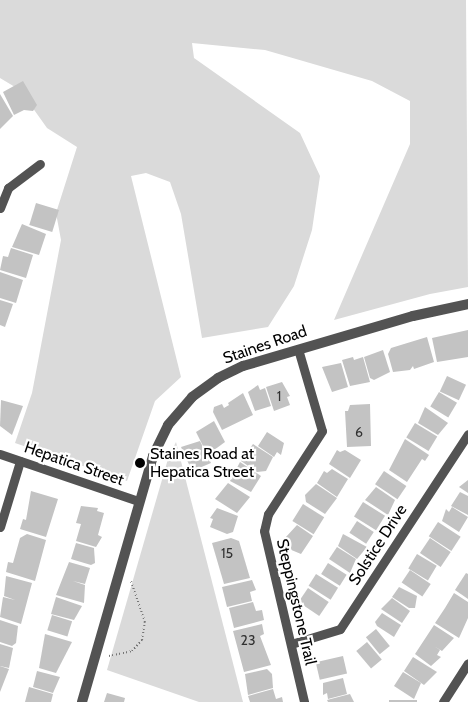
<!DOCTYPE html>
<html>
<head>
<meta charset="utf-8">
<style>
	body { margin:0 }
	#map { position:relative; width:468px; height:702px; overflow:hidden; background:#fff; font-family:Cabin,sans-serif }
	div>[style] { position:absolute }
	.green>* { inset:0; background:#dadada }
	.building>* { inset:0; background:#c3c3c3; transform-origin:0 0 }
	.path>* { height:2px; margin-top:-1px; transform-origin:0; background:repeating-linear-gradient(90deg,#757575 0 1px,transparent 0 3.5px) }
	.minor>* { height:9px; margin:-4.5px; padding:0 4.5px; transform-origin:4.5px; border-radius:4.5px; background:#535353 }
	.tertiary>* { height:10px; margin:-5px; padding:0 5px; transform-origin:5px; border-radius:5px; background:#535353 }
	.dots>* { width:14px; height:14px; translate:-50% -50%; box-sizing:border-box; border:2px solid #fff; border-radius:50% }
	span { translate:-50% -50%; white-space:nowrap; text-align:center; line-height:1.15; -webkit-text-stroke:4.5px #fff; paint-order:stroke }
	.number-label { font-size:14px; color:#313131 }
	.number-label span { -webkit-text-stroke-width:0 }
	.street-label { font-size:16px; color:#000 }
	.poi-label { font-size:16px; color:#000 }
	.left { translate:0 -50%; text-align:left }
</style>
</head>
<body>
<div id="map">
	<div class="green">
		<i style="clip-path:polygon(0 0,466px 0,468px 287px,430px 294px,334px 320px,410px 144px,410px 101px,372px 81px,265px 50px,192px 43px,194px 58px,300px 133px,320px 176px,312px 230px,294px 286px,268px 327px,202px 338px,181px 214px,170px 182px,146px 173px,131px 176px,181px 377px,155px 401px,127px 481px,15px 443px,32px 393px,61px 240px,56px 213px,77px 147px,47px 128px,20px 90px,0 78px)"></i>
		<i style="clip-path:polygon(176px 442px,243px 702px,199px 702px,107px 670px,168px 459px)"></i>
	</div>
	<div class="building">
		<i style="clip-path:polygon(23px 81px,37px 105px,33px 111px,24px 110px,14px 115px,3px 92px)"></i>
		<i style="clip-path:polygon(0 94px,13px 116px,0 129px)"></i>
		<i style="left:36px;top:203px;width:24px;height:23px;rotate:17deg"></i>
		<i style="clip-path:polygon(22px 224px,46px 234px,39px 255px,12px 247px)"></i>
		<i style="clip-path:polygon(11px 248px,33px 255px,26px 278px,0 270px,3px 256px,8px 257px)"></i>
		<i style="clip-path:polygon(0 272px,23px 280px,16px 303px,0 298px)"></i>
		<i style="clip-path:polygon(0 300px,13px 304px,5px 327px,0 325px)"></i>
		<i style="clip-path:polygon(468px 330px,468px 357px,437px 362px,432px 338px)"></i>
		<i style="clip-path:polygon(427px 337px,434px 362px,414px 369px,413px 366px,410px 370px,393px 372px,388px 354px,391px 348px)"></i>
		<i style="clip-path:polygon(383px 350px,390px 372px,374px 380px,370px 378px,364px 357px)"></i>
		<i style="clip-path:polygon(353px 357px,354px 360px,363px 357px,370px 382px,350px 386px,342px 360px)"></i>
		<i style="clip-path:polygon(341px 363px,348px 387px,332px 392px,322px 367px)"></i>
		<i style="left:447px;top:376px;width:21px;height:17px;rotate:25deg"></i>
		<i style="clip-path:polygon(282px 382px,290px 396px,287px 397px,290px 405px,274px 411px,266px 387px)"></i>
		<i style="clip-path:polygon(258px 385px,260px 390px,265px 388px,271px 406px,255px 411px,248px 392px)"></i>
		<i style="left:439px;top:392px;width:21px;height:17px;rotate:31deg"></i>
		<i style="clip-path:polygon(243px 393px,253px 415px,222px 430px,213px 412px,214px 407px,222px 404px,224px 408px,229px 405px,234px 415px,228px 403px)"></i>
		<i style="clip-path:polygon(1px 400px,23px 406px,12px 435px,0 426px)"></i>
		<i style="clip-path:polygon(370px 404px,371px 446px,347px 447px,345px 411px,348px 411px,350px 405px)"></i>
		<i style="clip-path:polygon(425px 407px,448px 423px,438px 435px,418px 423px)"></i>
		<i style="clip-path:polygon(214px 421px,225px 442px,210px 453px,206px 452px,196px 432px)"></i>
		<i style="left:415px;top:423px;width:26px;height:17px;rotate:31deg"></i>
		<i style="clip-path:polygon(267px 432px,284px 443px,281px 455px,277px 452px,274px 457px,258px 446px)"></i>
		<i style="clip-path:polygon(405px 439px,429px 455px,425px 461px,422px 459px,407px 482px,389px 470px)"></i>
		<i style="clip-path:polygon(200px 441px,211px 463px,192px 471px,181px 447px)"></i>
		<i style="clip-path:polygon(253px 444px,273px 457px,266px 471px,257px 472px,241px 461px)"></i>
		<i style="clip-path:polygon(337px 450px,340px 452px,345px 450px,361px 460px,350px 478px,329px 464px)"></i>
		<i style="clip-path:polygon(240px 462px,261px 476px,251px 492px,230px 481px)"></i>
		<i style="clip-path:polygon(332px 469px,348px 479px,337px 497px,317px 483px,324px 471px,327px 473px)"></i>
		<i style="left:384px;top:471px;width:27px;height:16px;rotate:34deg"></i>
		<i style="clip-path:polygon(468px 480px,468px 493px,459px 487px)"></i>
		<i style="clip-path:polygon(228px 483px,250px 497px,237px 513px,215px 499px)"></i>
		<i style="clip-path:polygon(316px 484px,337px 498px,325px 514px,306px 502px,305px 495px)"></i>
		<i style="clip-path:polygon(376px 487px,395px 500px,388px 515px,365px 500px)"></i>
		<i style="clip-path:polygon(31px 491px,58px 499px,46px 537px,20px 529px,23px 519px,26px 520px)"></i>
		<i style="clip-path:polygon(460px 492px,468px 496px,468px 515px,451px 506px)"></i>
		<i style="left:363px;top:502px;width:26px;height:17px;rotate:32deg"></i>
		<i style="left:303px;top:504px;width:25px;height:20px;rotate:32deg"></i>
		<i style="clip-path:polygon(81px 506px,98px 508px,97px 511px,104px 513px,98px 535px,102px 537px,96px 547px,76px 541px,81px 524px,76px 523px)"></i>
		<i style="clip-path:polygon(452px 507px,468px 517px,459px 532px,442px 521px,446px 509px,449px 512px)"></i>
		<i style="clip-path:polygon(217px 508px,238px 516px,233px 532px,227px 534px,210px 527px,213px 519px,210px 518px)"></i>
		<i style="left:357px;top:521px;width:20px;height:14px;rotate:33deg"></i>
		<i style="left:438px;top:522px;width:27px;height:17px;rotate:33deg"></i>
		<i style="clip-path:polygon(297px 525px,313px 536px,301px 554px,289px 549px,285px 544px,288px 540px,285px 538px)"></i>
		<i style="clip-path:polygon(27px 534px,46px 540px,35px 581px,6px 572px,8px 562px,13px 563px,20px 538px)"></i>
		<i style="clip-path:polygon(343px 534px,367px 547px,357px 559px,338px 546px)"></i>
		<i style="clip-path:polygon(231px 538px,239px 541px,250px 578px,224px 584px,212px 543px)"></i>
		<i style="left:430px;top:538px;width:25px;height:18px;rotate:34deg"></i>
		<i style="clip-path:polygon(76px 543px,94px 548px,95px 563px,91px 565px,71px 559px)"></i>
		<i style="clip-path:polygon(337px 547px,356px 559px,350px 573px,329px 559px)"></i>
		<i style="left:417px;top:554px;width:23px;height:17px;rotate:31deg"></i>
		<i style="clip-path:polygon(69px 562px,90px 568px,85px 584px,73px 581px,85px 585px,84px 603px,56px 595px)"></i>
		<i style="left:328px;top:563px;width:22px;height:13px;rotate:32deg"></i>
		<i style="left:410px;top:570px;width:25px;height:15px;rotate:34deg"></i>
		<i style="clip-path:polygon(466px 573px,468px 574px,468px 599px,455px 590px)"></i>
		<i style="left:316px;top:574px;width:26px;height:14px;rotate:32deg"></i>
		<i style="clip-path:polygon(6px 576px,32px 583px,21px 624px,0 617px,3px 597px,15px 600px,4px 596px)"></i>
		<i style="clip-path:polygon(252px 580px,256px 590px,250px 592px,252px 601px,227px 607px,222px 587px)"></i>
		<i style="clip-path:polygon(399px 587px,417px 596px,415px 608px,409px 608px,392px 597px)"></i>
		<i style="left:308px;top:588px;width:25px;height:17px;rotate:34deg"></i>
		<i style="clip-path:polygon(454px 593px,468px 602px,468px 618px,459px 638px,435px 623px,445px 608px,456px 616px,445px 608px)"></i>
		<i style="clip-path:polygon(56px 597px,82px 606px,74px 620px,51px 614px)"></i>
		<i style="clip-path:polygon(392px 598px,410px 611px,402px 623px,381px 609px)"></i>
		<i style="clip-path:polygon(253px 602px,256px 611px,262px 610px,264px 620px,234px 628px,229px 608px)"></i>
		<i style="clip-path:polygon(382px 613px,401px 625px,394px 637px,377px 626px,375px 622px)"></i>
		<i style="left:52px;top:615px;width:21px;height:16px;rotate:17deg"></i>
		<i style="clip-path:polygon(0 620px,18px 626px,16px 643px,12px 646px,0 642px)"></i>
		<i style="clip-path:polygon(262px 624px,264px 634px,260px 636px,271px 665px,244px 672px,233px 631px)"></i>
		<i style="clip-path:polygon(434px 625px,454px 638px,442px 651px,434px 646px,440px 650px,437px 655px,441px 657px,431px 666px,415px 654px)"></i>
		<i style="left:376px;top:629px;width:22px;height:13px;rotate:51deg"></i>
		<i style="clip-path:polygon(45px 634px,72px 642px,56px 673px,39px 668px)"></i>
		<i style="left:367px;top:642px;width:23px;height:14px;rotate:50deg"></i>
		<i style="clip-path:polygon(0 644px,13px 648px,9px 668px,0 666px)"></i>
		<i style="left:343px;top:656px;width:18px;height:28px;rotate:77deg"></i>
		<i style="clip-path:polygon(413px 657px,437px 672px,424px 685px,404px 671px)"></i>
		<i style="clip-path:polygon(0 666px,9px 669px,0 692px)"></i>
		<i style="clip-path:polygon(267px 669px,272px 674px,273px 688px,248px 695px,245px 674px)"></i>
		<i style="clip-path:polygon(37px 671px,60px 677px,53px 693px,33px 687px)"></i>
		<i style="clip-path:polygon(403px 672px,421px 683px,414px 699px,394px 686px)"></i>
		<i style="clip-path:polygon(343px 678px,347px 694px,328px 699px,327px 693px,323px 695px,323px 683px)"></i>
		<i style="clip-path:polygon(29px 687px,53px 694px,51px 702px,25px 702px)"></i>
		<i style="clip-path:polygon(273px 689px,276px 699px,282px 697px,283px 702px,250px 702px,248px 696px)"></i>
		<i style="clip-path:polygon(107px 693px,125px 698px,124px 702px,104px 702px)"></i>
		<i style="clip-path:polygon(350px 694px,354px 702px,328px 702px,327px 700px)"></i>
		<i style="left:389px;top:700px;width:28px;height:2px"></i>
	</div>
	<div class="path">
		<i style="left:109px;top:656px;width:24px;rotate:-12deg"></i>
		<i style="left:132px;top:651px;width:15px;rotate:-48deg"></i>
		<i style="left:142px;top:640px;width:18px;rotate:-81deg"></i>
		<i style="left:145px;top:622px;width:43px;rotate:-108.9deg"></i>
	</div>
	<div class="minor">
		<i style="left:0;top:208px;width:22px;rotate:-68deg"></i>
		<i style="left:8px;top:188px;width:40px;rotate:-37deg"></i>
		<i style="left:298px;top:349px;width:85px;rotate:73.7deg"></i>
		<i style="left:322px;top:431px;width:99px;rotate:123deg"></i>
		<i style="left:268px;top:514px;width:17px;rotate:103deg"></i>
		<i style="left:264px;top:531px;width:176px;rotate:76.8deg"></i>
		<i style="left:0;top:454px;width:146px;rotate:18.8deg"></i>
		<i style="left:0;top:527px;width:69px;rotate:-73.1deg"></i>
		<i style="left:291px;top:644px;width:51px;rotate:-17deg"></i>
		<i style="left:340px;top:629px;width:233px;rotate:-56.7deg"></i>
		<i style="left:443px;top:702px;width:46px;rotate:-57.3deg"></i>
	</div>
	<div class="tertiary">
		<i style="left:82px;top:702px;width:256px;rotate:-73.9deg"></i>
		<i style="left:153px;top:456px;width:34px;rotate:-64deg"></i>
		<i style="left:168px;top:425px;width:37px;rotate:-49deg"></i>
		<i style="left:192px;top:397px;width:32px;rotate:-36deg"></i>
		<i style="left:218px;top:378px;width:28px;rotate:-26deg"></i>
		<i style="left:243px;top:366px;width:177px;rotate:-16.4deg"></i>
		<i style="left:413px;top:316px;width:56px;rotate:-12.3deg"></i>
	</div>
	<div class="dots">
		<i style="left:140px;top:463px;background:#000"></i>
	</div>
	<div class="number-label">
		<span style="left:279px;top:396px">1</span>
		<span style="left:359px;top:432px">6</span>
		<span style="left:227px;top:553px">15</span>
		<span style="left:248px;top:640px">23</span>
	</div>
	<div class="street-label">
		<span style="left:265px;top:345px;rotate:-19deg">Staines Road</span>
		<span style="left:74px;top:464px;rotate:19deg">Hepatica Street</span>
		<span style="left:378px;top:545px;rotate:-57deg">Solstice Drive</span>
		<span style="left:296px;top:602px;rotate:77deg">Steppingstone Trail</span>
	</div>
	<div class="poi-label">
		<span class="left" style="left:150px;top:463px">Staines Road at<br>Hepatica Street</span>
	</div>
</div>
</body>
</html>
